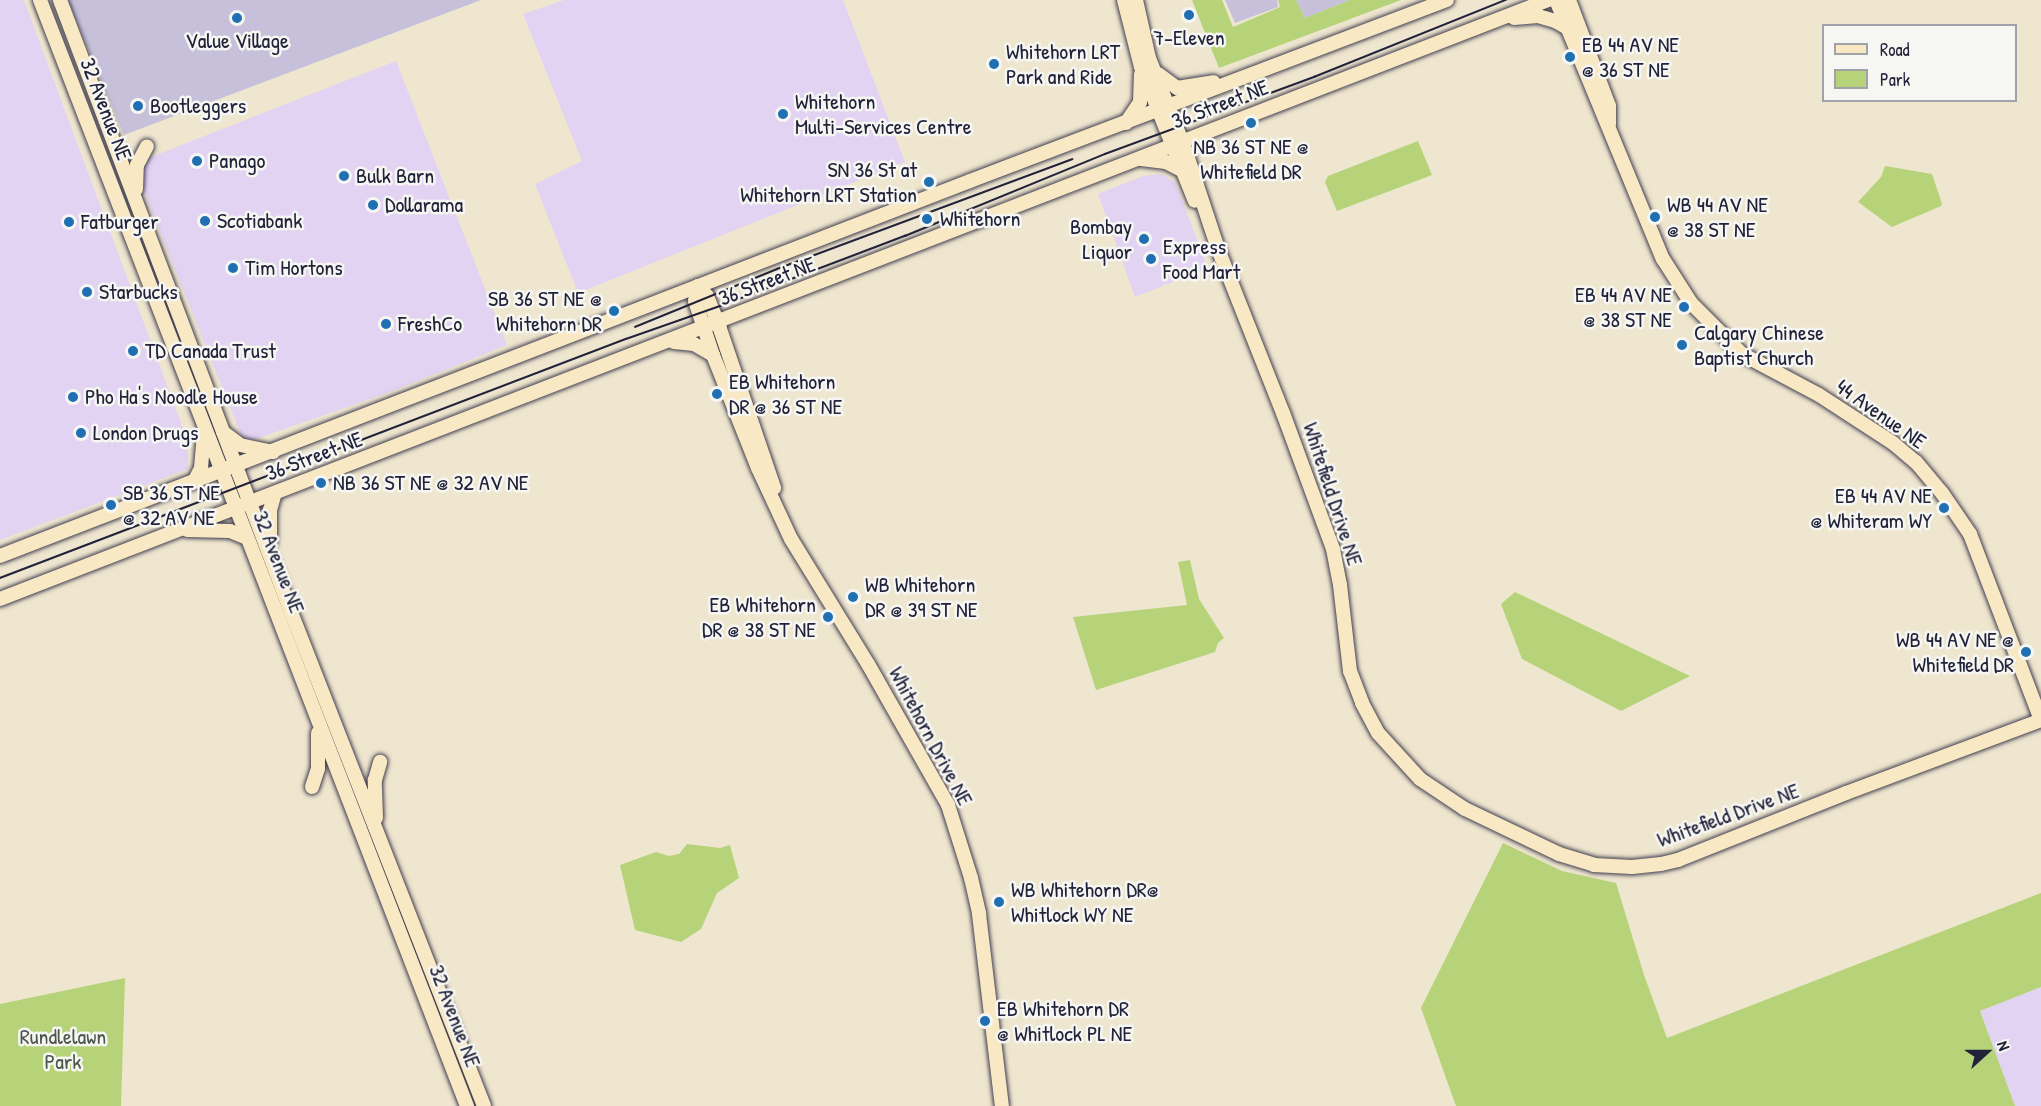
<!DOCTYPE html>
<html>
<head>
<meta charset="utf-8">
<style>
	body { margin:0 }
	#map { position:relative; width:2041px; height:1106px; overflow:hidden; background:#efe6cf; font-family:"Patrick Hand",sans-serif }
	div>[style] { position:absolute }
	.built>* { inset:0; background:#e3d3f2 }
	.industrial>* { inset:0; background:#c6c0da }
	.green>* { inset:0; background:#b6d379 }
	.roads { filter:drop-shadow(0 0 2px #413f51) drop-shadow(0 0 2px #413f51) }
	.secondary>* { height:14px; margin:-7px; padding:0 7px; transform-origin:7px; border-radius:7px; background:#f8e8c3 }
	.tram>* { height:1.5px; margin:-0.75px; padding:0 0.75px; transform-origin:0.75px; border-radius:0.75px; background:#22223b }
	.dots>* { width:16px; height:16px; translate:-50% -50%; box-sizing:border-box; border:3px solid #f6f6f2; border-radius:50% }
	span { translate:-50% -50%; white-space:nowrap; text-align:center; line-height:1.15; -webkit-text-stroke:5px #f6f6f2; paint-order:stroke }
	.poi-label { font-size:22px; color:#22223b }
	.left { translate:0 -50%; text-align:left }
	.right { translate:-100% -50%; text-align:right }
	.street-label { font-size:22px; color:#22223b }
	.park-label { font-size:22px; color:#4e574e }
	.legend { position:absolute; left:1822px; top:24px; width:195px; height:78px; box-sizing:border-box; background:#f6f6f2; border:2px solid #a1a1a9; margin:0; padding:8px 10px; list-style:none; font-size:18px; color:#22223b }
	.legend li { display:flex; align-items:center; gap:12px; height:30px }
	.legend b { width:30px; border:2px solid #a1a1a9 }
	.north { position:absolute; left:1957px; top:1022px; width:60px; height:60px; -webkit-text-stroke:4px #f6f6f2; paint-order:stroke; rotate:69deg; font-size:16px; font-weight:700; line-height:24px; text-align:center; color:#22223b }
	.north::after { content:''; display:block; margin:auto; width:21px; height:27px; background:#22223b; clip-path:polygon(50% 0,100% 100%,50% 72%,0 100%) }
</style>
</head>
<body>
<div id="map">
	<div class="built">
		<i style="clip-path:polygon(0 0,24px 0,188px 442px,188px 469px,0 540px)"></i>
		<i style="clip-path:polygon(564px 0,843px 0,905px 162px,578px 293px,535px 184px,582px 161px,523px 14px)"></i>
		<i style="clip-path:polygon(396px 61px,507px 345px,393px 391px,256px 439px,243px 440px,133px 164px)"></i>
		<i style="clip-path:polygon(1161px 174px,1175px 182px,1208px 268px,1135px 297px,1098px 194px,1143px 176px)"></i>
		<i style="clip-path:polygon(2041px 987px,2041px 1106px,2015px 1106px,1980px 1011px)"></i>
	</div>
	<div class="industrial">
		<i style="clip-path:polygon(68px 0,481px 0,124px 135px)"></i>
		<i style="clip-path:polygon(1225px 0,1277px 0,1278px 7px,1235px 23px)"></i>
		<i style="clip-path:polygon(1296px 0,1350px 0,1305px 18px)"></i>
	</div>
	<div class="green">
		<i style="clip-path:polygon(1192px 0,1222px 0,1233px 27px,1280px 7px,1278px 0,1296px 0,1305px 18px,1350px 0,1401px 0,1219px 68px)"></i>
		<i style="clip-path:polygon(1418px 141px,1432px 175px,1337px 211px,1325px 182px,1328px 176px)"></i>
		<i style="clip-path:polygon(1885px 166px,1932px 174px,1942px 204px,1941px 206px,1892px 227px,1858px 202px,1881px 177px)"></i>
		<i style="clip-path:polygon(1190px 560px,1199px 599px,1224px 638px,1218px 643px,1215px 652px,1096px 690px,1073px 617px,1187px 605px,1178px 562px)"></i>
		<i style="clip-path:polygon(1515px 592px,1690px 676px,1621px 711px,1522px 659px,1501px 604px)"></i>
		<i style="clip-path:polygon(1503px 843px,1562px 871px,1616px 883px,1644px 975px,1667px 1038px,2041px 893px,2041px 987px,1980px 1011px,2015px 1106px,1456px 1106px,1421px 1008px)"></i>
		<i style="clip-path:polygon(687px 844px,720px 848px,730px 845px,739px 878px,717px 893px,701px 929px,681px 942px,635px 930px,620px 865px,656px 852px,669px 856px,679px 854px)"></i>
		<i style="clip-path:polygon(125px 978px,121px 1106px,0 1106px,0 1004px)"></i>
	</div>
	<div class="roads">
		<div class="secondary">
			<i style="left:40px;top:0;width:1186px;rotate:68.89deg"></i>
			<i style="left:60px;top:0;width:654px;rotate:69.32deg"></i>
			<i style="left:291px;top:612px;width:530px;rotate:68.66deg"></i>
			<i style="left:1124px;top:0;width:69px;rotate:75.8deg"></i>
			<i style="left:1141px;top:67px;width:144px;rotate:68.1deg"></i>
			<i style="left:1136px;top:0;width:59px;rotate:77.4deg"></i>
			<i style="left:1149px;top:58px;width:98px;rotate:68.4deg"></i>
			<i style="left:1185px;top:149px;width:105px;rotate:71.7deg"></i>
			<i style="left:1218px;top:249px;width:176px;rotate:68.4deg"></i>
			<i style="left:1283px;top:413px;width:145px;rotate:69.8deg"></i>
			<i style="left:1333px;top:549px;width:37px;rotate:79deg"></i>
			<i style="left:1340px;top:585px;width:87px;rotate:83.4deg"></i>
			<i style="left:1350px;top:671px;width:34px;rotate:69deg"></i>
			<i style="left:1362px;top:703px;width:34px;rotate:62deg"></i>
			<i style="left:1378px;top:733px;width:62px;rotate:47.6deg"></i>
			<i style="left:1420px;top:779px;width:54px;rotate:33.7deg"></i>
			<i style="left:1465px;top:809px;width:104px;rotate:25.6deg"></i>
			<i style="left:1559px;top:854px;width:37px;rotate:17deg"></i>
			<i style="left:1594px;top:865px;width:38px;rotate:3deg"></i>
			<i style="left:1632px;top:867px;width:29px;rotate:-6deg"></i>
			<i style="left:1661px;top:864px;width:17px;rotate:-13deg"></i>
			<i style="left:1678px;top:860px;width:181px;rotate:-21.7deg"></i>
			<i style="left:1846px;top:793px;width:208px;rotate:-20.5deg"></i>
			<i style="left:1556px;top:0;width:280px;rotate:67.6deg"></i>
			<i style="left:1663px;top:259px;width:52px;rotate:57.5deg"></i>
			<i style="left:1691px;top:303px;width:72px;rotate:45deg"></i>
			<i style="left:1742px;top:354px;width:87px;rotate:28deg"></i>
			<i style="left:1819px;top:395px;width:88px;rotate:33deg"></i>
			<i style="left:1893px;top:443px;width:30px;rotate:40deg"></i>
			<i style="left:1916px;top:462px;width:40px;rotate:50deg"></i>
			<i style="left:1942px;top:493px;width:50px;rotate:55.7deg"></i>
			<i style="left:1970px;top:534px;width:199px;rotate:69.1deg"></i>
			<i style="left:1569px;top:0;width:113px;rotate:69.3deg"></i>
			<i style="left:1609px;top:106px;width:18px;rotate:90deg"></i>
			<i style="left:1514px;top:18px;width:24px;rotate:-5deg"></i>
			<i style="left:1538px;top:16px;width:18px;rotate:16deg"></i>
			<i style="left:1555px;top:21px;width:13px;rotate:29deg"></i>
			<i style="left:1158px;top:74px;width:24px;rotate:36deg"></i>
			<i style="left:1177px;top:88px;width:37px;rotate:-9deg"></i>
			<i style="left:1126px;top:123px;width:25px;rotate:-56deg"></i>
			<i style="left:1140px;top:102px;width:28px;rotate:-88deg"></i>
			<i style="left:1141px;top:159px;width:25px;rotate:7deg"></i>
			<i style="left:1166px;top:162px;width:18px;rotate:27deg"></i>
			<i style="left:136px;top:189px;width:24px;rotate:-88deg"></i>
			<i style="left:137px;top:165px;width:21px;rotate:-62deg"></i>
			<i style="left:698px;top:286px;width:15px;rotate:101deg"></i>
			<i style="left:695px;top:301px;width:57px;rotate:71.6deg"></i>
			<i style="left:713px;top:355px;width:122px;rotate:68.3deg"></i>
			<i style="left:758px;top:468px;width:78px;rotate:65.1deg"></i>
			<i style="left:791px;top:539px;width:147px;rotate:58.4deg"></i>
			<i style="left:868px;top:664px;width:162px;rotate:60.4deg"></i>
			<i style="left:948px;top:805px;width:77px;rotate:72.5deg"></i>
			<i style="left:971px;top:878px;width:37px;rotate:77deg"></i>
			<i style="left:979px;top:914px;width:193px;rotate:83.2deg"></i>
			<i style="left:698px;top:286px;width:13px;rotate:48deg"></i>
			<i style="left:707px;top:296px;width:35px;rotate:68deg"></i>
			<i style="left:720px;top:329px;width:168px;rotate:71.2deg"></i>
			<i style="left:674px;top:342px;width:20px;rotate:6deg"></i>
			<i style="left:694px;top:344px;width:22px;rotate:30deg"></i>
			<i style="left:223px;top:432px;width:21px;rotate:37deg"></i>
			<i style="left:240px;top:445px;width:34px;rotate:12deg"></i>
			<i style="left:194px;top:482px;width:16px;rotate:-63deg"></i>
			<i style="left:201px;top:468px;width:37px;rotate:-85deg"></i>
			<i style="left:187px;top:530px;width:43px;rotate:1.3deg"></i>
			<i style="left:230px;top:531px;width:18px;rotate:22deg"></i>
			<i style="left:270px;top:541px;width:31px;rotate:-90deg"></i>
			<i style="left:270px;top:510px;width:18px;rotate:-74deg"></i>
			<i style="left:0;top:556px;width:1040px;rotate:-21.14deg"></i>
			<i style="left:970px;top:181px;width:510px;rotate:-20.78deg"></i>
			<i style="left:0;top:599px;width:1660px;rotate:-21.15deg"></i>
			<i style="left:312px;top:787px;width:20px;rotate:-72deg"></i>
			<i style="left:318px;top:768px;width:35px;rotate:-90deg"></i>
			<i style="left:376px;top:818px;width:38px;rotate:-92deg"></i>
			<i style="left:375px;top:780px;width:19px;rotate:-74deg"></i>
		</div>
	</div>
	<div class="tram">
		<i style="left:635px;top:327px;width:153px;rotate:-22.2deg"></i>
		<i style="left:777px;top:269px;width:315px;rotate:-20.4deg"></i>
		<i style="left:0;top:578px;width:670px;rotate:-20.9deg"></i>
		<i style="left:626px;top:339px;width:103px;rotate:-19.3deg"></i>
		<i style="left:723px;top:305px;width:195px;rotate:-20.8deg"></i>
		<i style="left:905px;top:236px;width:216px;rotate:-22.3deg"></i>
		<i style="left:1105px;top:154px;width:223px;rotate:-20.2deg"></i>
		<i style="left:1314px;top:77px;width:207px;rotate:-21.9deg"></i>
	</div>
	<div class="dots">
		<i style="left:1189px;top:15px;background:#1f6fb2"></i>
		<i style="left:237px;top:18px;background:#1f6fb2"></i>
		<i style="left:1570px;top:57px;background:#1f6fb2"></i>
		<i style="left:994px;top:64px;background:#1f6fb2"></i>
		<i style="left:138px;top:106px;background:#1f6fb2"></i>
		<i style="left:783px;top:114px;background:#1f6fb2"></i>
		<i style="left:1251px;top:123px;background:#1f6fb2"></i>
		<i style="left:197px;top:161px;background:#1f6fb2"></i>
		<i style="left:344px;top:176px;background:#1f6fb2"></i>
		<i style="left:929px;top:182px;background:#1f6fb2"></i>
		<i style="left:373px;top:205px;background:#1f6fb2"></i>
		<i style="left:1655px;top:217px;background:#1f6fb2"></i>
		<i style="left:927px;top:219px;background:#1f6fb2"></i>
		<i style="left:205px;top:221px;background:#1f6fb2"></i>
		<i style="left:69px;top:222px;background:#1f6fb2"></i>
		<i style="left:1144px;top:239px;background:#1f6fb2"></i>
		<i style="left:1151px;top:259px;background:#1f6fb2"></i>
		<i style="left:233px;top:268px;background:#1f6fb2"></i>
		<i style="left:87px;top:292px;background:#1f6fb2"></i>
		<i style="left:1684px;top:307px;background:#1f6fb2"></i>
		<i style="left:614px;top:311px;background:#1f6fb2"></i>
		<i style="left:386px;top:324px;background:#1f6fb2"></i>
		<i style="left:1682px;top:345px;background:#1f6fb2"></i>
		<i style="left:133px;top:351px;background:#1f6fb2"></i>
		<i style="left:717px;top:394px;background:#1f6fb2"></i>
		<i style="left:73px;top:397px;background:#1f6fb2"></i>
		<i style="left:81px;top:433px;background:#1f6fb2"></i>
		<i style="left:321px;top:483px;background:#1f6fb2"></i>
		<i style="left:111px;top:505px;background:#1f6fb2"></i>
		<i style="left:1944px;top:508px;background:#1f6fb2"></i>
		<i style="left:853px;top:597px;background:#1f6fb2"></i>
		<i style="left:828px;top:617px;background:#1f6fb2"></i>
		<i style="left:2026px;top:652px;background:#1f6fb2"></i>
		<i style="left:999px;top:902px;background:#1f6fb2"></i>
		<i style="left:985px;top:1021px;background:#1f6fb2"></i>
	</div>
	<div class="poi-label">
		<span style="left:1189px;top:38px">7-Eleven</span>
		<span style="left:237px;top:41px">Value Village</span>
		<span class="left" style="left:1582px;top:57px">EB 44 AV NE<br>@ 36 ST NE</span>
		<span class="left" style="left:1006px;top:64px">Whitehorn LRT<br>Park and Ride</span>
		<span class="left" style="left:795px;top:114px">Whitehorn<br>Multi-Services Centre</span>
		<span class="left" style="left:150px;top:106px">Bootleggers</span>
		<span style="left:1251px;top:159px">NB 36 ST NE @<br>Whitefield DR</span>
		<span class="left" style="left:209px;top:161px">Panago</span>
		<span class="right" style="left:917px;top:182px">SN 36 St at<br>Whitehorn LRT Station</span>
		<span class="left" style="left:356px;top:176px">Bulk Barn</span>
		<span class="left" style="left:1667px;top:217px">WB 44 AV NE<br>@ 38 ST NE</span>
		<span class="left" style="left:385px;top:205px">Dollarama</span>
		<span class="left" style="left:940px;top:219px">Whitehorn</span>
		<span class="left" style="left:217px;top:221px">Scotiabank</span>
		<span class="left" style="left:81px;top:222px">Fatburger</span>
		<span class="right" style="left:1132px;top:239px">Bombay<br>Liquor</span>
		<span class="left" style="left:1163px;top:259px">Express<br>Food Mart</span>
		<span class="left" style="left:245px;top:268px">Tim Hortons</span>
		<span class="left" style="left:99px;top:292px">Starbucks</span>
		<span class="right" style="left:1672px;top:307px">EB 44 AV NE<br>@ 38 ST NE</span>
		<span class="right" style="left:602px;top:311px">SB 36 ST NE @<br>Whitehorn DR</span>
		<span class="left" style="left:398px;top:324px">FreshCo</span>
		<span class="left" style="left:1694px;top:345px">Calgary Chinese<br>Baptist Church</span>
		<span class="left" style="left:145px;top:351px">TD Canada Trust</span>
		<span class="left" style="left:729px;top:394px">EB Whitehorn<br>DR @ 36 ST NE</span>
		<span class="left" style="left:85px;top:397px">Pho Ha's Noodle House</span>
		<span class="left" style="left:93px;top:433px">London Drugs</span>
		<span class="left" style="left:333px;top:483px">NB 36 ST NE @ 32 AV NE</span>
		<span class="left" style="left:123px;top:505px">SB 36 ST NE<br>@ 32 AV NE</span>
		<span class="right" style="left:1932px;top:508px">EB 44 AV NE<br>@ Whiteram WY</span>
		<span class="left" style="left:865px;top:597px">WB Whitehorn<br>DR @ 39 ST NE</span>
		<span class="right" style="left:816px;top:617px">EB Whitehorn<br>DR @ 38 ST NE</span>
		<span class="right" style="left:2014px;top:652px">WB 44 AV NE @<br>Whitefield DR</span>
		<span class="left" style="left:1011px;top:902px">WB Whitehorn DR@<br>Whitlock WY NE</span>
		<span class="left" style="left:997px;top:1021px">EB Whitehorn DR<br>@ Whitlock PL NE</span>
	</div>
	<div class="street-label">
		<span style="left:1220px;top:104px;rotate:-21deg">36 Street NE</span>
		<span style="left:106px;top:109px;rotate:69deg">32 Avenue NE</span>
		<span style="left:767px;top:281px;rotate:-21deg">36 Street NE</span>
		<span style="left:1881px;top:414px;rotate:35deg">44 Avenue NE</span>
		<span style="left:314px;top:456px;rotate:-21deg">36 Street NE</span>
		<span style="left:1333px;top:494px;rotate:72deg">Whitefield Drive NE</span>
		<span style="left:279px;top:562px;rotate:69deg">32 Avenue NE</span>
		<span style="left:931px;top:736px;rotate:62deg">Whitehorn Drive NE</span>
		<span style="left:1728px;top:815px;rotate:-20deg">Whitefield Drive NE</span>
		<span style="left:455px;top:1016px;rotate:69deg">32 Avenue NE</span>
	</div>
	<div class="park-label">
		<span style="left:63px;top:1049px">Rundlelawn<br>Park</span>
	</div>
	<ul class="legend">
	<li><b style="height:8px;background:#f8e8c3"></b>Road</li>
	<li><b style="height:16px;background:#b6d379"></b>Park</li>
	</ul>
	<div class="north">N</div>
</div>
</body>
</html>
